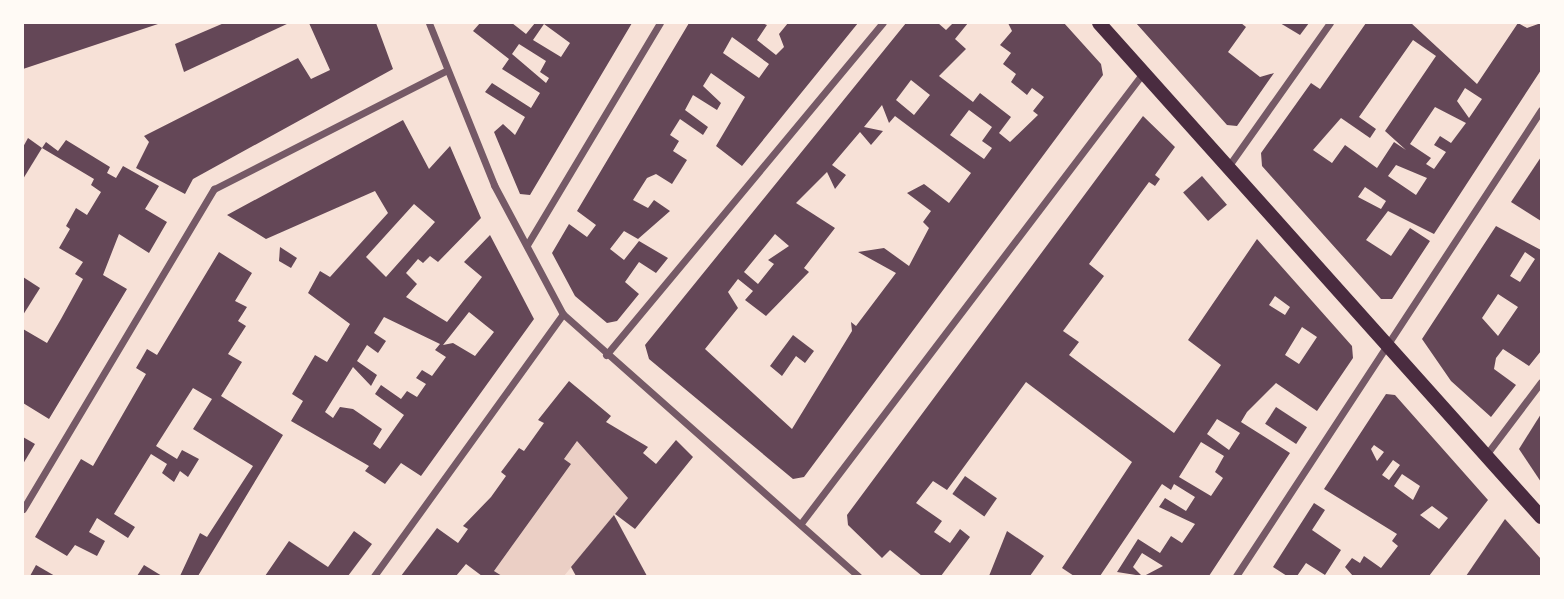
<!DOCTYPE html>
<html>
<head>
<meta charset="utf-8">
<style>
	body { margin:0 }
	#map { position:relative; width:1564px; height:599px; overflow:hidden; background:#f7e1d7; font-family:"Space Grotesk",sans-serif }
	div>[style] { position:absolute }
	.green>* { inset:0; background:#ebcfc5 }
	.building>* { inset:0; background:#644757; transform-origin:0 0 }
	.minor>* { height:7px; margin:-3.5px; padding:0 3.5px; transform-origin:3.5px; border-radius:3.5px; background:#755966 }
	.secondary>* { height:14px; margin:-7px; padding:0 7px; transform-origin:7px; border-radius:7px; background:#4a2c40 }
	span { translate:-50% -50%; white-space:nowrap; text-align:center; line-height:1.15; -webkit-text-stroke:7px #fffaf5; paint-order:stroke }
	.frame { position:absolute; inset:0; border:24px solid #fffaf5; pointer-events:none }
</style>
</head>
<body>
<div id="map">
	<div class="green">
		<i style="clip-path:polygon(577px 441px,628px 498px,564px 576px,502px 576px,494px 571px,571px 464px,564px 459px)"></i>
	</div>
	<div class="building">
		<i style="clip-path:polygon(23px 23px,161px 23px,23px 69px)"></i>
		<i style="clip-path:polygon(224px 23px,289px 23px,184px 72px,175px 44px)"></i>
		<i style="clip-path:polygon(309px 23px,376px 23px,393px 69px,193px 179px,185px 194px,136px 168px,149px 142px,144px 136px,298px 58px,311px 79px,330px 70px)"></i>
		<i style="clip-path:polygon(evenodd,480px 23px,512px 23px,526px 34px,535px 23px,632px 23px,530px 195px,520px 194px,494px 132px,503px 124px,515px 135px,525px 117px,485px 92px,492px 83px,531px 108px,540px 93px,502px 69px,509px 59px,473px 31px,480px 23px,544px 24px,570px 43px,561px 57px,533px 40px,544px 24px,480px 23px,519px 44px,546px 61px,540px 72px,549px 78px,546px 83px,512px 54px,519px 44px)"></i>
		<i style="clip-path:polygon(evenodd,689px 23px,762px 23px,767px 25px,757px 40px,776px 55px,784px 47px,779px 34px,788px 23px,858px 23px,742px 166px,716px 146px,745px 97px,711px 73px,703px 86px,721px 103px,717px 110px,693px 95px,685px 110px,708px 127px,703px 135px,680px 119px,670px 135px,679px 141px,673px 151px,687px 160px,672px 184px,656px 174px,647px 178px,633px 200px,648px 208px,654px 200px,670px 211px,638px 239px,624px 231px,610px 249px,624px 260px,639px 241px,668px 258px,656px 273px,639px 262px,625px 282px,639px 294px,617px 321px,607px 323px,575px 296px,552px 253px,569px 224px,587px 237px,596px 225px,577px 211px,689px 23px,732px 37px,769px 64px,759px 78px,723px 53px,732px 37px)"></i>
		<i style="clip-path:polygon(evenodd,906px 23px,938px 23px,946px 30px,953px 23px,968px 23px,955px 39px,966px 49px,939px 76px,973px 102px,980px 93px,1011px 117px,999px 133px,1010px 142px,1038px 115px,1033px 111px,1044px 97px,1032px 88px,1027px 95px,1011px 82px,1016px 74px,1003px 64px,1011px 53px,1000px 45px,1012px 31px,1008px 23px,1064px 23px,1101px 64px,1103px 75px,804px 477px,793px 479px,649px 359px,645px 345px,906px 23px,911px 80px,930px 95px,914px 115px,896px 100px,911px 80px,906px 23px,882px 105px,889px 123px,895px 116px,971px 173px,949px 203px,924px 184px,907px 193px,931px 211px,923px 222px,929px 228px,909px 266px,884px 248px,858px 252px,896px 273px,856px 326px,851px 322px,852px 331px,792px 429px,705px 349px,738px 308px,728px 292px,738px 279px,753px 291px,745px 300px,766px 316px,809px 272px,804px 268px,835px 228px,796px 203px,827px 172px,835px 189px,846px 175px,832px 165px,860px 132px,871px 145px,883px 131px,864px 127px,882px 105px,906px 23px,969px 110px,992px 127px,982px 141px,992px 148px,984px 159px,950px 135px,969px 110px,906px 23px,775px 234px,789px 246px,768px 260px,774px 264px,758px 284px,744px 272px,775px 234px)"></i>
		<i style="clip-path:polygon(1136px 23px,1241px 23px,1246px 27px,1228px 52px,1260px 77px,1274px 73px,1237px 126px,1227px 125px)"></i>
		<i style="clip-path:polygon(1280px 23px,1309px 23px,1300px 35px)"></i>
		<i style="clip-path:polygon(evenodd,1366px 23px,1411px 23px,1477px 84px,1518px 23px,1527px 28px,1541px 23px,1541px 70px,1434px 234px,1388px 211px,1366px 240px,1391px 256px,1410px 228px,1430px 241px,1392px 299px,1381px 299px,1262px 166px,1261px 153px,1311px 83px,1320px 89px,1366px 23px,1413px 40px,1436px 56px,1385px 131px,1406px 150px,1394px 142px,1377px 168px,1345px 145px,1332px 163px,1313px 150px,1341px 118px,1370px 138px,1376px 129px,1359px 117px,1413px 40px,1366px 23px,1465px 88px,1482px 99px,1469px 118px,1457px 101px,1465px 88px,1366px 23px,1435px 107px,1466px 123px,1451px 143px,1440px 136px,1434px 145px,1446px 152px,1434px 169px,1426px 164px,1431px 158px,1410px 144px,1435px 107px,1366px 23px,1396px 165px,1427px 178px,1416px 195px,1388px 176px,1396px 165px,1366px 23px,1365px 187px,1386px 201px,1381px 209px,1358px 197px,1365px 187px)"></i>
		<i style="clip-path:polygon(evenodd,1143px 116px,1175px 147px,1155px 175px,1160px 179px,1155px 186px,1149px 182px,1089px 264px,1104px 276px,1063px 331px,1079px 342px,1069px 355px,1174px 433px,1221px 365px,1188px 340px,1257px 239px,1352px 346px,1353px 358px,1317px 411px,1276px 383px,1247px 412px,1241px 422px,1290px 453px,1209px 576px,1144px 576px,1163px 566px,1142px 553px,1133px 567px,1142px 576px,1117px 572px,1138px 539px,1160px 553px,1171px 536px,1182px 543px,1195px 524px,1159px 507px,1165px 498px,1186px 511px,1195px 497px,1174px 484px,1171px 490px,1162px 484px,1100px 576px,1074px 576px,1062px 568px,1132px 462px,1026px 382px,947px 490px,933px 481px,916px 503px,942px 521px,934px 532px,950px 543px,960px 529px,970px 537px,941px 576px,922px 576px,890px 550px,882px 558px,848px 525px,847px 515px,1143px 116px,1275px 296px,1290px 307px,1285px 315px,1269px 305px,1275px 296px,1143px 116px,1302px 327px,1317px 337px,1299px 364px,1285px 355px,1302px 327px,1143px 116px,1217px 419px,1240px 433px,1229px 450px,1207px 434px,1217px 419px,1143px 116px,1201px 442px,1224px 456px,1215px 472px,1223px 478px,1211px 496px,1179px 477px,1201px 442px)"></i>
		<i style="clip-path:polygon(evenodd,403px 120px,429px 169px,450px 146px,481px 218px,438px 262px,430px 256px,423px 263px,418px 259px,406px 273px,417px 284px,406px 297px,447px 322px,482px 277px,464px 262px,490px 235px,534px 319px,421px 476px,401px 463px,385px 484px,365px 471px,369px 466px,291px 421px,303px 401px,292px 394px,315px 355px,327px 362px,350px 324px,308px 293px,320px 271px,330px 277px,388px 213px,375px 191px,266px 239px,227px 215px,403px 120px,414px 204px,435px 222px,386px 277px,366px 257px,414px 204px,403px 120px,469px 312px,494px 332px,475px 356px,453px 343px,443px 345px,469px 312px,403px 120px,384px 317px,440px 344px,435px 350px,446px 357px,432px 376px,422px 370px,416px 378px,426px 384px,417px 397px,407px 391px,401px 399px,381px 385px,375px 394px,404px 415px,380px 449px,373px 444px,382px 429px,353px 409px,340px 407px,333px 418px,325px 412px,353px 367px,371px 386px,377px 375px,357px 361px,367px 345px,378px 353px,386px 341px,374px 333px,384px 317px)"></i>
		<i style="clip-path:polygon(28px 138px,42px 148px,23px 179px,23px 147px)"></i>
		<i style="clip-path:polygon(66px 140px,110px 167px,107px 173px,116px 178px,123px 166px,159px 186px,145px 209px,167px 222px,149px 253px,119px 234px,103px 275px,127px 289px,49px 419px,23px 403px,23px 329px,47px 343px,61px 319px,83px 279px,75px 274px,83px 262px,59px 248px,70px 229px,66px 226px,76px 208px,87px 215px,101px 192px,91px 185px,94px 179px,42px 148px,46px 142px,58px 151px)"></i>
		<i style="clip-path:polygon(1541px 157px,1541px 221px,1511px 202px)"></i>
		<i style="left:1202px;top:176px;width:38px;height:25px;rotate:49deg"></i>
		<i style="clip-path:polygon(evenodd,1496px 226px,1541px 250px,1541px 351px,1529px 366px,1503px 349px,1496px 358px,1494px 369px,1516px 385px,1491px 417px,1451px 381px,1422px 339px,1496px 226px,1525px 252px,1535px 259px,1520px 282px,1510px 276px,1525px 252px,1496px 226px,1498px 294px,1518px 307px,1498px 336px,1482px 318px,1498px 294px)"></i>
		<i style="clip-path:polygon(280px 247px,297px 258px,291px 268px,279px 261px)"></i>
		<i style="clip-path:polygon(219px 252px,252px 273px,235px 301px,247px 307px,238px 321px,246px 326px,228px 354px,242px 362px,221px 396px,283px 435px,198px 576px,180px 576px,200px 533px,207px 537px,253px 466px,193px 429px,212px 399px,193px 388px,156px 446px,177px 459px,182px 450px,199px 459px,188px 477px,180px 471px,174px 482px,162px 473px,167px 464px,151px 454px,114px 514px,135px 527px,128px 538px,97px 518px,89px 532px,105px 541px,97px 556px,75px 545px,67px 556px,35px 537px,81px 459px,93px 466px,146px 374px,136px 368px,143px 356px,147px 349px,157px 355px)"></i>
		<i style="clip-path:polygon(23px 277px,40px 288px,23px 315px)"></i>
		<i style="clip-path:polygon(793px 335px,814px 351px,805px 363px,796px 356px,782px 376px,770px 366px)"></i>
		<i style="clip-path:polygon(569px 381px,611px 416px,606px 422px,648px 447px,643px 453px,656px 464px,676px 440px,693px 457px,635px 529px,615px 514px,628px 498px,577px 441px,564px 459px,571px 464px,494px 571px,502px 576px,482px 576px,466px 564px,456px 576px,401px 576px,437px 528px,458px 543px,468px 529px,463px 526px,491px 497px,506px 476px,501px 472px,519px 448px,524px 451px,544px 423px,538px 420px)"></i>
		<i style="clip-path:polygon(evenodd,1386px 394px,1395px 395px,1488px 500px,1429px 576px,1353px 576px,1345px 567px,1352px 558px,1360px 563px,1364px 556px,1381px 568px,1398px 546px,1392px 541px,1397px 534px,1324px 489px,1386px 394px,1374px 445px,1384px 452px,1377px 461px,1371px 449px,1374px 445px,1386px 394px,1393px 460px,1400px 465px,1389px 480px,1382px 475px,1393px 460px,1386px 394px,1402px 474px,1420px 486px,1413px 500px,1394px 486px,1402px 474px,1386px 394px,1432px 506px,1448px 518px,1439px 529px,1420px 515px,1432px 506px)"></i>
		<i style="left:1276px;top:407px;width:37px;height:20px;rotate:33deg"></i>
		<i style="clip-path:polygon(1541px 414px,1541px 482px,1519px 449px)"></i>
		<i style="clip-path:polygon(23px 437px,35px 444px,23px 464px)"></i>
		<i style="left:965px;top:476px;width:39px;height:22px;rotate:35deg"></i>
		<i style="clip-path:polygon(1314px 503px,1325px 510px,1312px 530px,1341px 550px,1325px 575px,1306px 563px,1297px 576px,1287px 576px,1273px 567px)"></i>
		<i style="clip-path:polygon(614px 515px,647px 576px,576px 576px,571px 567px)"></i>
		<i style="clip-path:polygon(1505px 519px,1541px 559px,1541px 576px,1466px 576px)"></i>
		<i style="clip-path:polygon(354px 531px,372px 544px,348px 576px,265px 576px,289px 541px,328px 567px)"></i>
		<i style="clip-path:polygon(1007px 531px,1044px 556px,1030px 576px,989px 576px)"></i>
		<i style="clip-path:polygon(36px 565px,55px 576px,30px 576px)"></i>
		<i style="clip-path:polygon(144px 565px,162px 576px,137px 576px)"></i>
	</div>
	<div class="minor">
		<i style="left:429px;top:23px;width:175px;rotate:68.1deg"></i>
		<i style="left:494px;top:185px;width:146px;rotate:61.9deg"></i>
		<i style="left:563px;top:314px;width:395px;rotate:41.6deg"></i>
		<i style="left:1230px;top:164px;width:173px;rotate:-54.7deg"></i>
		<i style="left:527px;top:245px;width:259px;rotate:-59.1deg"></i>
		<i style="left:606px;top:355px;width:432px;rotate:-50.2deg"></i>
		<i style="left:1486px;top:455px;width:91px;rotate:-53deg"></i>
		<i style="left:23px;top:509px;width:373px;rotate:-59.2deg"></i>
		<i style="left:214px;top:189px;width:260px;rotate:-27deg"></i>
		<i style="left:802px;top:522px;width:564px;rotate:-52.78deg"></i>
		<i style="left:374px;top:576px;width:323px;rotate:-54.2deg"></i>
		<i style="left:1236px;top:576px;width:557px;rotate:-56.79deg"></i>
	</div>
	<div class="secondary">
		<i style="left:1099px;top:23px;width:663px;rotate:48.18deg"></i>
	</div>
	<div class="frame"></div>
</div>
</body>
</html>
